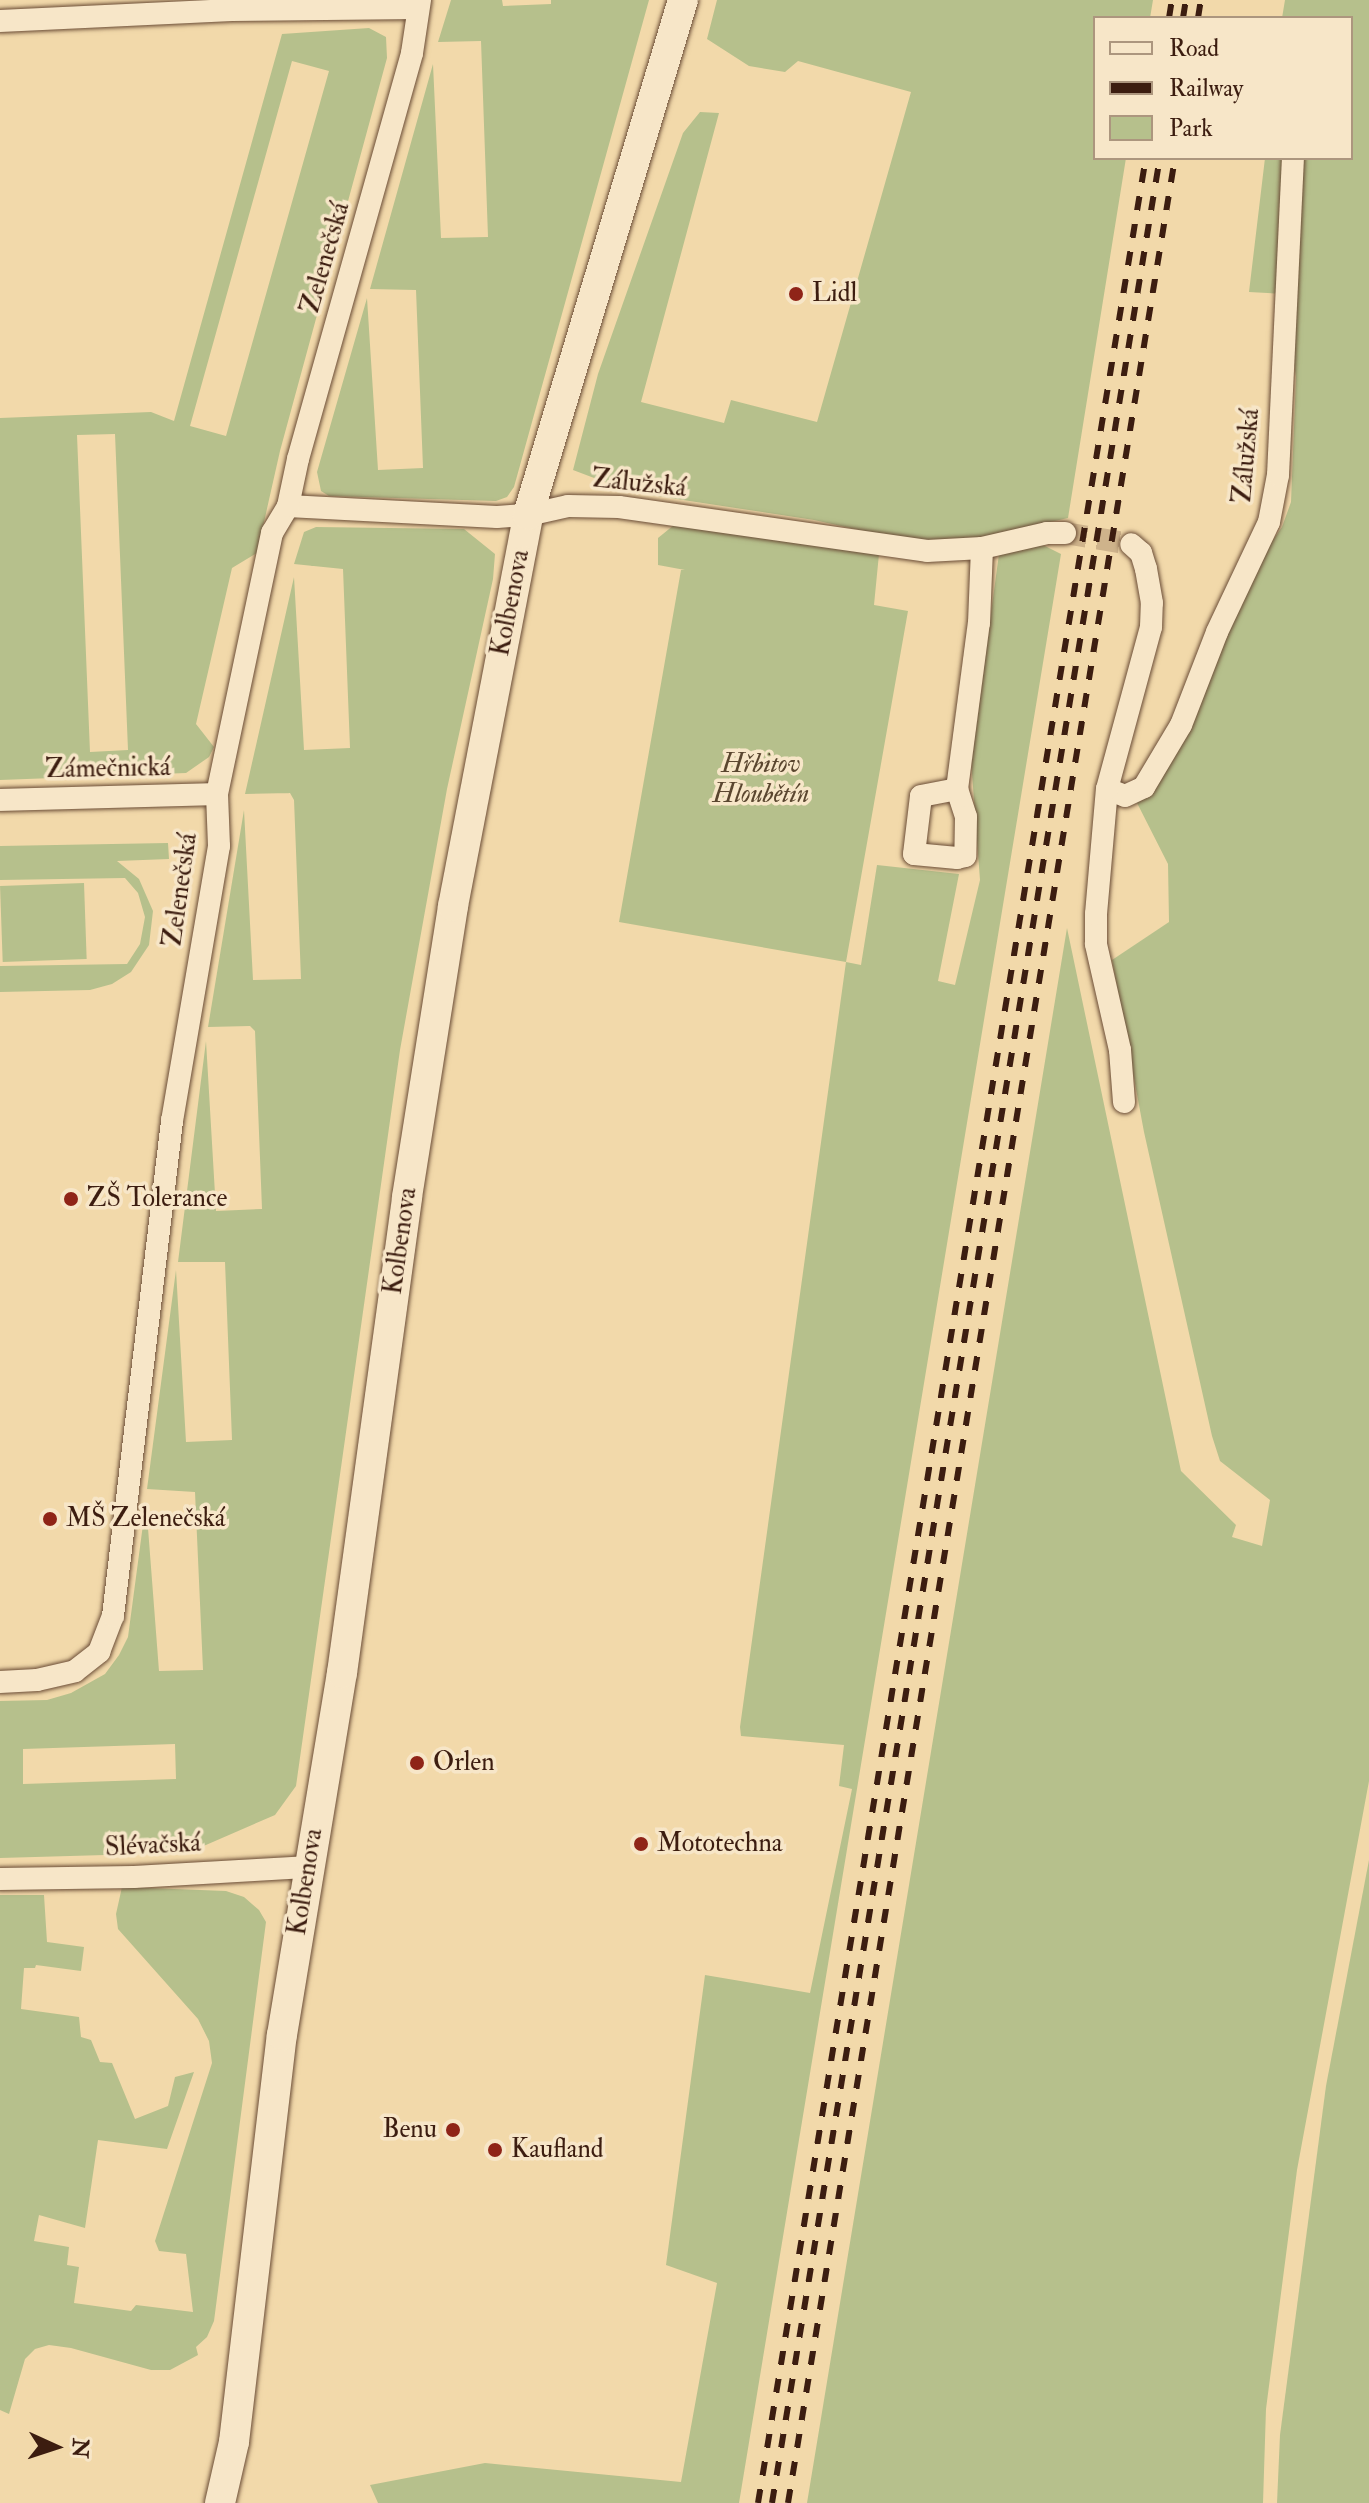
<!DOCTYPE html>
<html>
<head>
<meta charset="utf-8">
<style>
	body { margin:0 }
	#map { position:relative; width:1369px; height:2503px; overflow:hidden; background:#f2d9aa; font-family:"IM FELL Double Pica",serif }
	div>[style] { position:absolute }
	.green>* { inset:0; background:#b6c08c; transform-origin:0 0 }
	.minor-tunnel>* { height:22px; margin-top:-11px; transform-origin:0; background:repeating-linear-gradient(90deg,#ceb38b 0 22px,transparent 0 33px) }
	.roads { filter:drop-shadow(0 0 2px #6a4c36) drop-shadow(0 0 2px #6a4c36) }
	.minor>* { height:22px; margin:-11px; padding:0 11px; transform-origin:11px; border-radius:11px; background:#f7e6c8 }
	.secondary>* { height:30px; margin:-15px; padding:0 15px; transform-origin:15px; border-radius:15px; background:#f7e6c8 }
	.rail>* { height:6px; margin-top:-3px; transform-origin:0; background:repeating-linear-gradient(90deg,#3c1d10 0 14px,transparent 0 28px) }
	.dots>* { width:22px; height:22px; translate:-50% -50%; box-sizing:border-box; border:4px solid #f7e6c8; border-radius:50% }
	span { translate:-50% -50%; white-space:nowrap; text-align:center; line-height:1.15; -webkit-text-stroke:7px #f7e6c8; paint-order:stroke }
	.street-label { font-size:26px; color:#3c1d10 }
	.poi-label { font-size:26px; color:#3c1d10 }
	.left { translate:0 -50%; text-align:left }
	.right { translate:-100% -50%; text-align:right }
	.park-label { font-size:26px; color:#5a462f; font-style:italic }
	.legend { position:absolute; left:1093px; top:16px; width:260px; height:144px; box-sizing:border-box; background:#f7e6c8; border:2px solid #ac967e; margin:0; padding:10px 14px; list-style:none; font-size:24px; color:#3c1d10 }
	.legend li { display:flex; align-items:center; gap:16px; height:40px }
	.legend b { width:40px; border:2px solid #ac967e }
	.north { position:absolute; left:16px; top:2407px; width:80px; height:80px; -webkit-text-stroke:6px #f7e6c8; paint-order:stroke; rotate:93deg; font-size:22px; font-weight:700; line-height:32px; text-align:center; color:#3c1d10 }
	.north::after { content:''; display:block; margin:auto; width:28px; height:36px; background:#3c1d10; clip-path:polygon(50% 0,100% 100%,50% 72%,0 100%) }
</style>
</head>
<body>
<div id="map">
	<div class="green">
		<i style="clip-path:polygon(451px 0,502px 0,503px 6px,551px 4px,551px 0,649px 0,514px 487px,507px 497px,496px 501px,329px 496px,321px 491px,317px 472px,367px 298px,378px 470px,423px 468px,416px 290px,370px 289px,433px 64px,441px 238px,488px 237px,481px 41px,438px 42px)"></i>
		<i style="clip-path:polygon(717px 0,1153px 0,1150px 18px,1095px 18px,1095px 158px,1126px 158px,1068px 518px,948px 545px,895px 538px,814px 520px,631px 492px,573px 470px,598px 374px,683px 133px,700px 112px,719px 113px,641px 402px,724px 423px,731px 400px,817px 422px,911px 92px,798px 61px,785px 72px,749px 66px,707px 39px)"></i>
		<i style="clip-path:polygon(1285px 0,1369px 0,1369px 1781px,1297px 2170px,1266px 2409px,1263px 2503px,807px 2503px,1067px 928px,1181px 1471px,1236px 1525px,1232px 1537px,1262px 1546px,1270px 1500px,1220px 1461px,1212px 1436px,1144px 1132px,1112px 960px,1169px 922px,1168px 864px,1134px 797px,1264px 553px,1282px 527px,1291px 502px,1296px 377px,1284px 294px,1249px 292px,1265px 158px,1351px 158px,1351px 18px,1282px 18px)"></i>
		<i style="clip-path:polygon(evenodd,369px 28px,386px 37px,387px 58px,280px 451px,257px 553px,232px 568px,196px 724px,214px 747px,209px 757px,186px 773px,0 780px,0 418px,151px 412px,174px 421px,282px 34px,369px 28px,292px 61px,329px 71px,226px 436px,190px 426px,292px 61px,369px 28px,115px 434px,128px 750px,90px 752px,77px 435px,115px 434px)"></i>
		<i style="clip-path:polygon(674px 525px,879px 554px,874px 605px,908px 611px,846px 962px,861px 965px,877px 865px,959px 874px,938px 981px,955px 985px,980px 880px,971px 760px,999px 554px,1043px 545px,1061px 554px,739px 2503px,378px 2503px,370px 2485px,485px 2463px,681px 2482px,717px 2283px,666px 2265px,705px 1975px,810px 1993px,852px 1789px,839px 1786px,844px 1745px,741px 1736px,740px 1727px,846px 962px,619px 922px,681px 570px,685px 570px,658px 565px,658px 538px)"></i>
		<i style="clip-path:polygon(evenodd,316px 527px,464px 529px,495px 554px,493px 579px,447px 789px,400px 1050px,296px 1786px,275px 1815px,199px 1848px,175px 1853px,0 1858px,0 1701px,47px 1700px,71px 1693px,105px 1674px,119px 1655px,128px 1637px,146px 1502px,159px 1671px,203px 1670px,195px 1492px,147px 1489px,176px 1270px,186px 1442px,232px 1440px,225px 1262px,178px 1262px,206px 1041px,216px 1211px,262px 1209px,255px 1031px,250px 1026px,208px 1027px,244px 810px,253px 980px,301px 979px,294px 800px,290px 793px,245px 794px,294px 577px,304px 750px,350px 748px,343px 569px,294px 564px,304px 532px,316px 527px,175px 1744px,176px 1779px,23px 1784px,23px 1749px,175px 1744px)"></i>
		<i style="clip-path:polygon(168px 843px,169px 859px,117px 861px,139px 879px,153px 911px,149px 945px,131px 972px,112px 984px,90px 990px,0 992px,0 966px,127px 964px,140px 944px,145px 917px,138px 893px,125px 878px,0 880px,0 846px)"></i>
		<i style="left:84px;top:883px;width:76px;height:84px;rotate:88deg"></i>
		<i style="clip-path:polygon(1369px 1860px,1369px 2503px,1277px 2503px,1280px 2435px,1326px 2086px)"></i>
		<i style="clip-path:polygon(122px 1887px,226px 1891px,244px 1897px,259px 1910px,266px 1922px,214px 2321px,207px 2337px,196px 2347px,198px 2355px,170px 2370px,151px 2370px,71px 2348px,49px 2345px,35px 2349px,25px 2359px,9px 2414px,0 2410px,0 1895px,44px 1895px,47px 1942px,84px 1947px,81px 1971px,36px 1965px,35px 1968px,24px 1968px,21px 2009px,79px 2017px,81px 2037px,91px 2040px,100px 2062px,112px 2063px,135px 2119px,168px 2106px,175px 2077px,194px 2072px,167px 2149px,98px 2140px,85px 2228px,39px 2215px,34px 2241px,69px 2247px,67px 2265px,79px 2267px,74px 2303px,131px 2311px,136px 2305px,193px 2312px,186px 2254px,159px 2251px,155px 2241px,212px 2063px,209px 2041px,198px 2019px,118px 1929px,116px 1914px)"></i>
	</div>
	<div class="minor-tunnel">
		<i style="left:1065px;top:533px;width:67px;rotate:9.5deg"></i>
	</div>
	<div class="roads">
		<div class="minor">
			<i style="left:0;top:21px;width:232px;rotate:-2.7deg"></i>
			<i style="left:232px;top:10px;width:186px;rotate:-0.6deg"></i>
			<i style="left:288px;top:506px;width:209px;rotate:3deg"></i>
			<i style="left:497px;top:517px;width:31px;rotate:-4deg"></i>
			<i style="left:528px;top:515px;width:41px;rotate:-12.7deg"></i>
			<i style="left:568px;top:506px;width:51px;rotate:1.1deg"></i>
			<i style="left:619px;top:507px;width:311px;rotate:8.1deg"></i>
			<i style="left:927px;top:551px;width:55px;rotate:-3.1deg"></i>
			<i style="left:982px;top:548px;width:67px;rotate:-13deg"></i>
			<i style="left:1047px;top:533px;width:18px"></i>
			<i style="left:957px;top:789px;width:29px;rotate:72deg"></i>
			<i style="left:966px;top:817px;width:39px;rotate:91deg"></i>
			<i style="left:965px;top:856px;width:8px;rotate:166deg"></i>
			<i style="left:957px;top:858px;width:43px;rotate:-174.7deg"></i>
			<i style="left:914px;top:854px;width:58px;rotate:-83.1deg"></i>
			<i style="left:921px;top:796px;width:37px;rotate:-11deg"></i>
			<i style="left:957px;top:789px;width:167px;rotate:-82.5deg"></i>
			<i style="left:979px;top:623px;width:75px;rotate:-87.7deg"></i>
			<i style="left:1107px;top:789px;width:19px;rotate:21deg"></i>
			<i style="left:1125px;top:796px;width:21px;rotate:-25deg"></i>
			<i style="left:1144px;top:787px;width:72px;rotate:-59.2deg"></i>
			<i style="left:1181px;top:725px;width:100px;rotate:-68.8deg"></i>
			<i style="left:1217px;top:632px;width:122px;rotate:-64.7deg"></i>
			<i style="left:1269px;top:522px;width:48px;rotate:-79.2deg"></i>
			<i style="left:1278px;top:475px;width:317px;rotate:-87.3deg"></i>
			<i style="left:0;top:800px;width:217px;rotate:-1.6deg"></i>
			<i style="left:1124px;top:1102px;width:52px;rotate:-94.4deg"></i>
			<i style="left:1120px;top:1050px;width:109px;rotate:-102.8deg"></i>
			<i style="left:1096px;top:944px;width:30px;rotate:-90deg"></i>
			<i style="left:1096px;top:914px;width:125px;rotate:-85deg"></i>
			<i style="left:1107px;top:789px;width:168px;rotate:-74.8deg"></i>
			<i style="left:1151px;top:627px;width:24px;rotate:-88deg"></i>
			<i style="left:1152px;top:603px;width:35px;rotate:-100deg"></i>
			<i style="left:1146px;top:569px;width:17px;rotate:-107deg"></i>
			<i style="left:1141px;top:553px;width:13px;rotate:-138deg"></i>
			<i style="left:0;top:1682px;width:37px;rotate:-3deg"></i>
			<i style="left:37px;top:1680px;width:39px;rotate:-13deg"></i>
			<i style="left:75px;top:1671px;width:31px;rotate:-38deg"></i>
			<i style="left:99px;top:1652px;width:39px;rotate:-69deg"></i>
			<i style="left:113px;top:1616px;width:499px;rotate:-83.2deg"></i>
			<i style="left:172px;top:1121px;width:279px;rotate:-80.3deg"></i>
			<i style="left:219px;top:846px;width:52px;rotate:-92.2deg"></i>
			<i style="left:217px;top:794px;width:267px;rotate:-78.1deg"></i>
			<i style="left:272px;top:533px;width:31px;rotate:-59deg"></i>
			<i style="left:288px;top:506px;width:48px;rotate:-78deg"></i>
			<i style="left:298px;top:459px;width:422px;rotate:-74.3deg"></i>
			<i style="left:412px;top:53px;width:54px;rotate:-81.4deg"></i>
			<i style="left:0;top:1879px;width:134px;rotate:-0.9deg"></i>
			<i style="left:134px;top:1877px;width:176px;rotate:-3.3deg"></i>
		</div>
		<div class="secondary">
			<i style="left:220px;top:2503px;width:63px;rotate:-77.1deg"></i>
			<i style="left:234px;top:2442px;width:410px;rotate:-83.3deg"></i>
			<i style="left:282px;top:2035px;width:367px;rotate:-80.6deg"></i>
			<i style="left:342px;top:1673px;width:480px;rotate:-82.2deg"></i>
			<i style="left:407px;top:1197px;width:295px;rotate:-81deg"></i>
			<i style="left:453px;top:906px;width:398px;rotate:-79.1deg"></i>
			<i style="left:528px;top:515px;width:538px;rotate:-73.25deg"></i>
		</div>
	</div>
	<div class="rail">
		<i style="left:1169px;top:18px;width:18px;rotate:-81deg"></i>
		<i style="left:1183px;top:18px;width:18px;rotate:-81deg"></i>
		<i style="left:1198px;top:18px;width:18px;rotate:-81deg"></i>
		<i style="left:758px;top:2503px;width:2377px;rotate:-80.61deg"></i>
		<i style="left:772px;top:2503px;width:2377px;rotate:-80.61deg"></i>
		<i style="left:788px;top:2503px;width:2377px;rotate:-80.63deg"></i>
	</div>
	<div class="dots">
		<i style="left:796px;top:294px;background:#8f2418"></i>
		<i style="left:71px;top:1199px;background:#8f2418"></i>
		<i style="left:50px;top:1519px;background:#8f2418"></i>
		<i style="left:417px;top:1763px;background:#8f2418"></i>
		<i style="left:641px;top:1844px;background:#8f2418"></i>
		<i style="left:453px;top:2130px;background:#8f2418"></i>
		<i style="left:495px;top:2150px;background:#8f2418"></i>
	</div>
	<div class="street-label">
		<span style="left:326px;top:258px;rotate:-74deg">Zelenečská</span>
		<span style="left:1247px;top:456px;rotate:-85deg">Zálužská</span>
		<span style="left:639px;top:484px;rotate:6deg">Zálužská</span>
		<span style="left:511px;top:603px;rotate:-79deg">Kolbenova</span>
		<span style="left:108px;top:769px;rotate:-1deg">Zámečnická</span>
		<span style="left:181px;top:890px;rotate:-82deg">Zelenečská</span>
		<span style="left:401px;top:1241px;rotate:-82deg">Kolbenova</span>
		<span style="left:153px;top:1846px;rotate:-3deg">Slévačská</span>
		<span style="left:306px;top:1882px;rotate:-81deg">Kolbenova</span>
	</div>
	<div class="poi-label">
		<span class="left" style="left:812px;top:294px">Lidl</span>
		<span class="left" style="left:87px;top:1199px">ZŠ Tolerance</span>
		<span class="left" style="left:66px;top:1519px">MŠ Zelenečská</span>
		<span class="left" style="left:433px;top:1763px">Orlen</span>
		<span class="left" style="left:657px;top:1844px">Mototechna</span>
		<span class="right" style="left:437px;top:2130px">Benu</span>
		<span class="left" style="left:511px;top:2150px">Kaufland</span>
	</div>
	<div class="park-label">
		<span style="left:761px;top:780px">Hřbitov<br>Hloubětín</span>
	</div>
	<ul class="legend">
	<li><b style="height:10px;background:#f7e6c8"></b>Road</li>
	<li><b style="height:10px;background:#3c1d10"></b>Railway</li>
	<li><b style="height:22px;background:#b6c08c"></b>Park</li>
	</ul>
	<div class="north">N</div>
</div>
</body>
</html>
